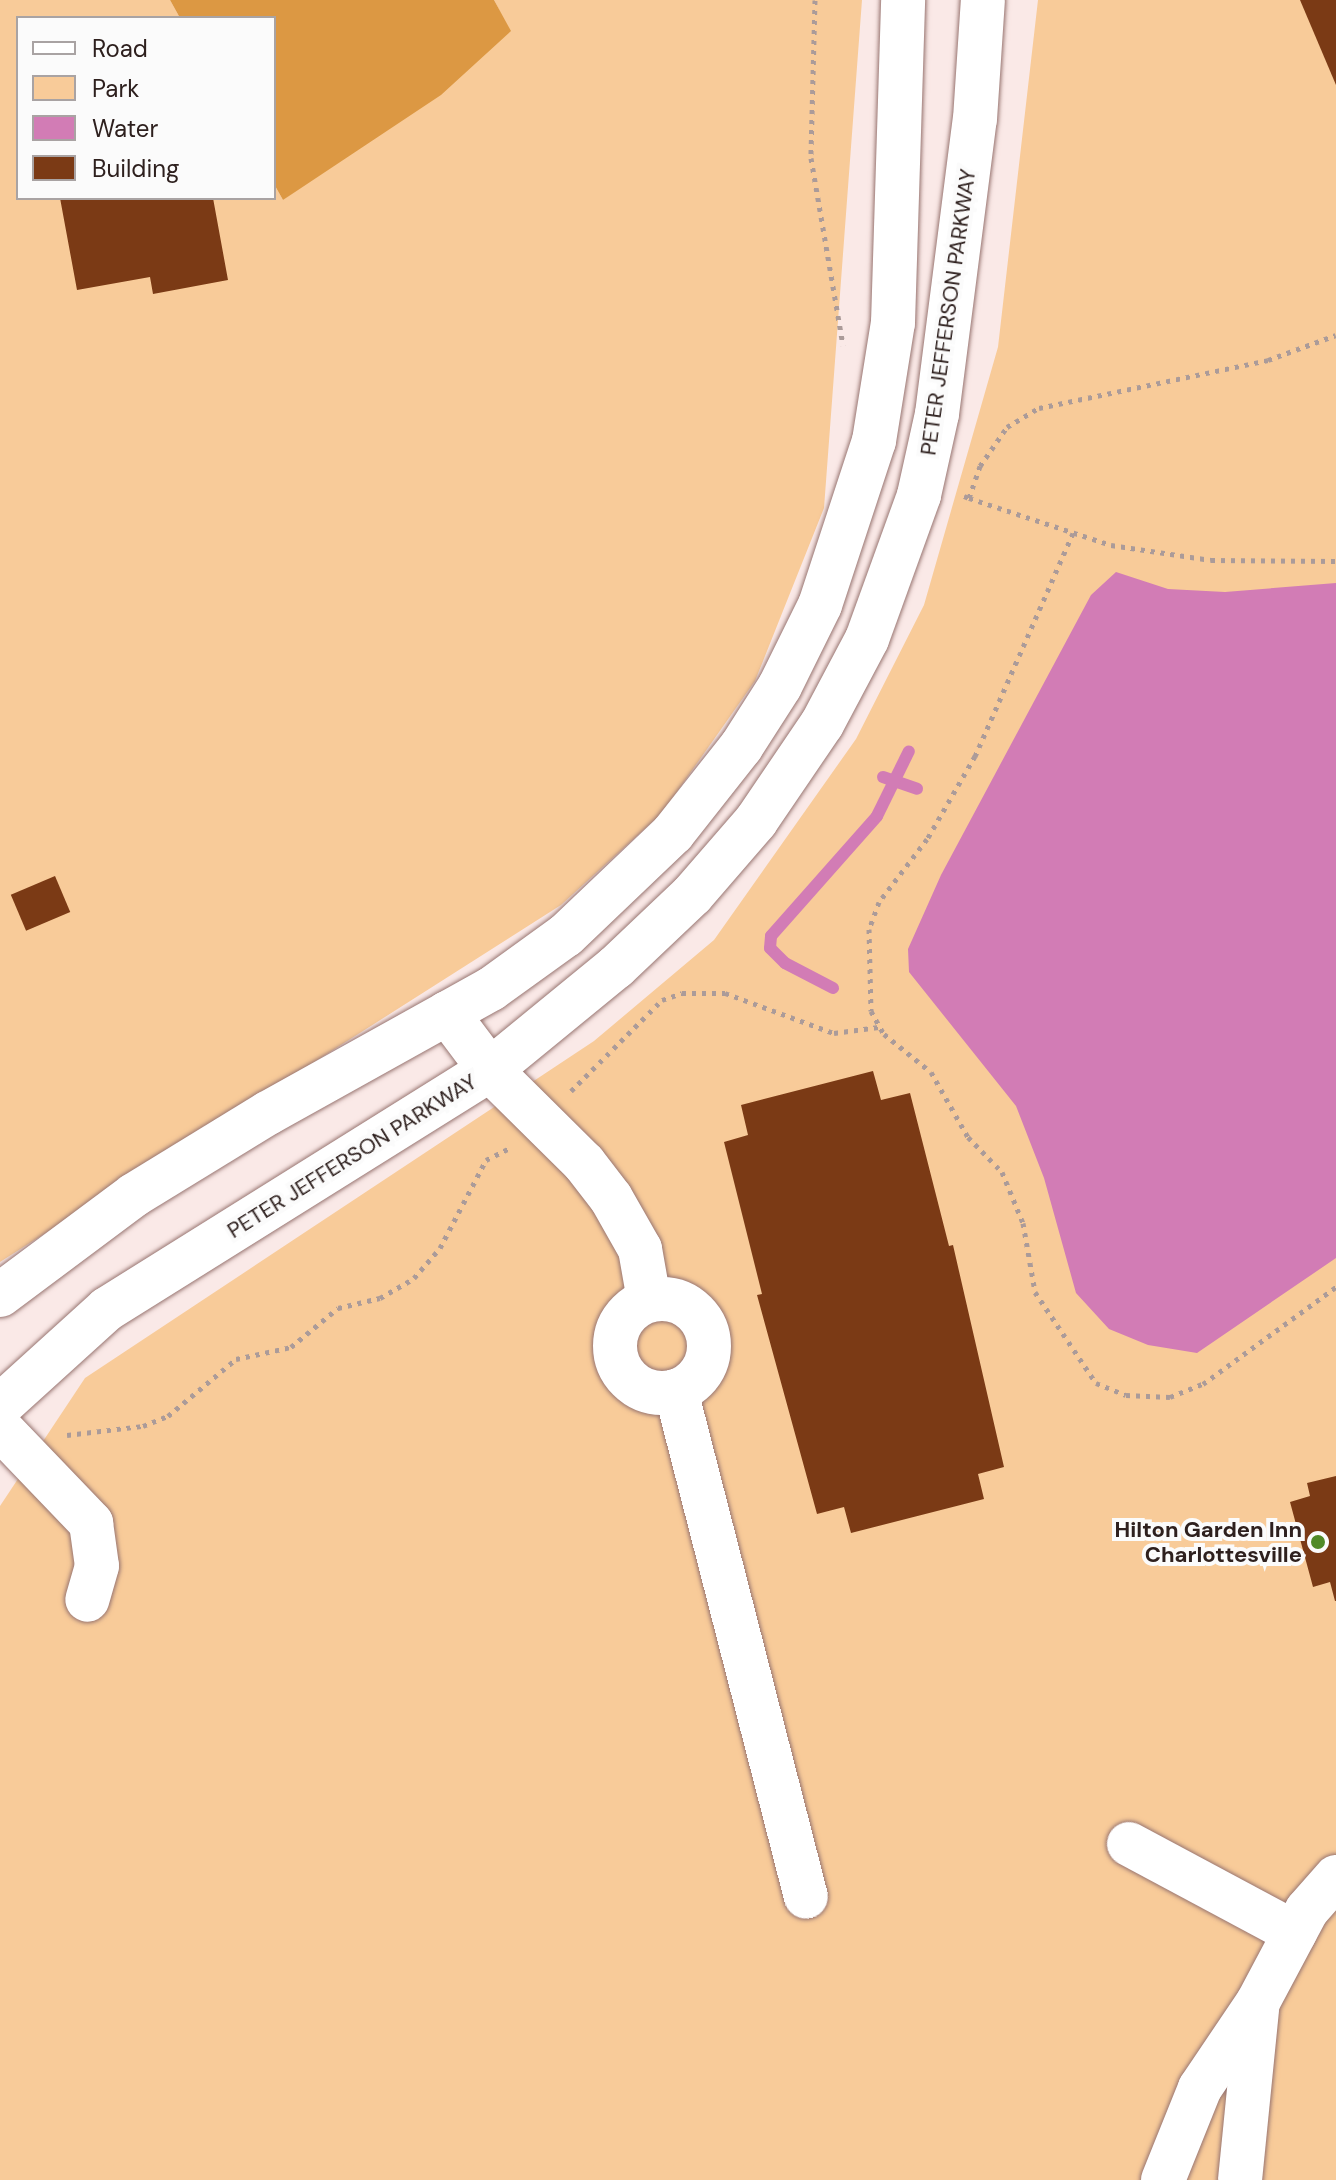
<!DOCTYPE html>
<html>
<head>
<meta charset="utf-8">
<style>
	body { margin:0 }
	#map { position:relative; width:1336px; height:2180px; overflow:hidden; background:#fae9e7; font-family:"DM Sans",sans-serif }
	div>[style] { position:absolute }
	.green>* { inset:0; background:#f8cb99 }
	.forest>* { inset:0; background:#dc9843 }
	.water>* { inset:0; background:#d27cb5 }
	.stream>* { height:12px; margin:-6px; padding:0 6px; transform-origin:6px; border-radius:6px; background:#d27cb5 }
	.building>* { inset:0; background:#7b3a15; transform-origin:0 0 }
	.path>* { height:5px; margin-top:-2.5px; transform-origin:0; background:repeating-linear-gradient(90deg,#ab9b99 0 4px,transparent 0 10px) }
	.roads { filter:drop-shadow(0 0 2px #987571) drop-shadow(0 0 2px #987571) }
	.minor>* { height:44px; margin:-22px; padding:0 22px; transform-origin:22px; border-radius:22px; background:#fff }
	.minor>.ring { margin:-22px; padding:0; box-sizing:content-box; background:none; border:44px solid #fff; border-radius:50% }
	.dots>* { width:22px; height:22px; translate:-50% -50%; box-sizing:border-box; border:4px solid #fbfbfb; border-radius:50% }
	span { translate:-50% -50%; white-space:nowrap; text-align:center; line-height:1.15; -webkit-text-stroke:8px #fbfbfb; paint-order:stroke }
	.street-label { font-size:22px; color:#2e201e }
	.poi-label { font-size:22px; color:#2e201e; font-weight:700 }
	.right { translate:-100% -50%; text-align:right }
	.legend { position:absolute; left:16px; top:16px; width:260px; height:184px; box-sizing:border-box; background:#fbfbfb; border:2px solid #a9a3a3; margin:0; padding:10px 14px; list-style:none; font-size:24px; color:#2e201e }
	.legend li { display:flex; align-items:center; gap:16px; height:40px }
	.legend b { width:40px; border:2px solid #a9a3a3 }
</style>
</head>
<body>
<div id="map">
	<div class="green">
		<i style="clip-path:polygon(0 0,170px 0,180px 18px,18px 18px,18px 198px,274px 198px,274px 184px,283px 200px,510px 31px,494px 0,862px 0,824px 508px,755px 681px,662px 813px,561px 905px,0 1262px)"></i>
		<i style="clip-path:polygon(1038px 0,1336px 0,1336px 2180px,0 2180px,0 1506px,85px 1378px,594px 1041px,714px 940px,856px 739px,924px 605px,998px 347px)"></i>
	</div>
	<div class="forest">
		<i style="clip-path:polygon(170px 0,494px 0,511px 31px,441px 95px,283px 200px,274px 184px,274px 18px,180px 18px)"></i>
	</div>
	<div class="water">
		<i style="clip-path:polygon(1116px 572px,1168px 589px,1225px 592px,1336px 583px,1336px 1258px,1197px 1353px,1148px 1345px,1109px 1329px,1076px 1293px,1044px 1178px,1016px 1106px,909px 972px,908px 949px,941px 875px,1091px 595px)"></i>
	</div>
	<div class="stream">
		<i style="left:883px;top:777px;width:36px;rotate:19deg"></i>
		<i style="left:833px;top:988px;width:54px;rotate:-152.5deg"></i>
		<i style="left:785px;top:963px;width:21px;rotate:-135deg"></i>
		<i style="left:770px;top:948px;width:12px;rotate:-85deg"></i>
		<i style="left:771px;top:936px;width:160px;rotate:-48.5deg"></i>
		<i style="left:877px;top:816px;width:72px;rotate:-63.8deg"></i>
	</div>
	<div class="building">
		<i style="clip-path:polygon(1300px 0,1336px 0,1336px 85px)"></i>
		<i style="clip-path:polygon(60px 198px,213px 198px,228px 280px,153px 294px,150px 277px,77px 290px)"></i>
		<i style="left:55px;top:876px;width:39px;height:48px;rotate:67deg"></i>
		<i style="clip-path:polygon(873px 1071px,881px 1100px,910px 1093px,949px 1246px,953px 1245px,1004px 1467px,978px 1474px,984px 1499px,851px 1533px,844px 1507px,817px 1514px,757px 1295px,762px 1294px,724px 1142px,748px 1135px,741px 1105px)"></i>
		<i style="clip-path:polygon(1336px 1476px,1336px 1601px,1335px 1601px,1330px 1582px,1313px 1587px,1290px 1502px,1310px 1496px,1307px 1483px)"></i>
	</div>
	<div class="path">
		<i style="left:815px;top:0;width:158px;rotate:91.5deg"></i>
		<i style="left:811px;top:158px;width:190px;rotate:80.3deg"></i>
		<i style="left:964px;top:496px;width:5px;rotate:22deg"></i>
		<i style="left:969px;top:498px;width:34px;rotate:-71deg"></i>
		<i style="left:980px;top:466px;width:47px;rotate:-55.3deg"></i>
		<i style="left:1007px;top:427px;width:37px;rotate:-31deg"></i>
		<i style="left:1039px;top:408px;width:234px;rotate:-11.8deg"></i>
		<i style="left:1268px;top:360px;width:72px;rotate:-20.2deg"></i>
		<i style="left:969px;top:498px;width:150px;rotate:18.3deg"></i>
		<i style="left:1111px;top:545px;width:101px;rotate:8.5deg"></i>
		<i style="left:1211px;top:560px;width:125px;rotate:0.5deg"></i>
		<i style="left:1073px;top:533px;width:244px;rotate:113.7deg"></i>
		<i style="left:975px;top:756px;width:96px;rotate:120deg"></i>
		<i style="left:927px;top:839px;width:79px;rotate:127.3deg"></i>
		<i style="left:879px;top:902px;width:29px;rotate:110deg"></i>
		<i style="left:869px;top:929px;width:82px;rotate:88.6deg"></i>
		<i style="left:871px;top:1011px;width:26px;rotate:61deg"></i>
		<i style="left:884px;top:1034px;width:60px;rotate:39deg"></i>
		<i style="left:931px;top:1072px;width:75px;rotate:60.4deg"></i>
		<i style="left:968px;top:1137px;width:49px;rotate:45.8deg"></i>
		<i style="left:1002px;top:1172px;width:55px;rotate:67.6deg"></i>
		<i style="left:1023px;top:1223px;width:70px;rotate:80.1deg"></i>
		<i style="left:1035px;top:1292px;width:110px;rotate:56.2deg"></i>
		<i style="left:1096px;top:1383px;width:32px;rotate:22deg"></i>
		<i style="left:1126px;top:1395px;width:44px;rotate:2.6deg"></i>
		<i style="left:1170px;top:1397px;width:35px;rotate:-22deg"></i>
		<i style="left:1203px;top:1384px;width:165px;rotate:-36.1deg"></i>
		<i style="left:571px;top:1091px;width:129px;rotate:-45deg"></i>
		<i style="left:662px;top:1000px;width:21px;rotate:-19deg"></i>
		<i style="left:682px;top:993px;width:43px"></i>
		<i style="left:725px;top:993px;width:116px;rotate:20.2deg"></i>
		<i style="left:834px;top:1033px;width:45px;rotate:-7.6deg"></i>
		<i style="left:67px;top:1435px;width:77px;rotate:-6.8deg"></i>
		<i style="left:143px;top:1426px;width:27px;rotate:-22deg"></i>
		<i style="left:168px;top:1416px;width:89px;rotate:-40deg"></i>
		<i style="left:236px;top:1359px;width:56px;rotate:-12.3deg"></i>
		<i style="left:291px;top:1347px;width:61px;rotate:-39.7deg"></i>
		<i style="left:338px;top:1308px;width:43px;rotate:-13.4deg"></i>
		<i style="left:380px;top:1298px;width:39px;rotate:-30deg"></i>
		<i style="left:414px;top:1278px;width:40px;rotate:-49deg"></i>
		<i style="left:440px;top:1248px;width:99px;rotate:-62.4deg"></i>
		<i style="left:486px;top:1160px;width:25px;rotate:-27deg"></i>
	</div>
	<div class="roads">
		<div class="minor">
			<i style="left:447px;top:1013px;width:71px;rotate:53deg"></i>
			<i style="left:490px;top:1070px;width:132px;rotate:44.7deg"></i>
			<i style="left:584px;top:1163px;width:44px;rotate:52.4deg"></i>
			<i style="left:611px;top:1198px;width:59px;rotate:60.4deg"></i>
			<i style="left:640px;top:1249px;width:52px;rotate:80deg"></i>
			<i style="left:0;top:1295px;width:167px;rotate:-36.7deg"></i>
			<i style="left:134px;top:1195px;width:157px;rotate:-31.5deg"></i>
			<i style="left:268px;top:1113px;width:255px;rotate:-29.1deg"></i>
			<i style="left:491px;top:989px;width:92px;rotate:-35.8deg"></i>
			<i style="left:566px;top:935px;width:148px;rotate:-43.6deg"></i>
			<i style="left:673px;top:833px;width:110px;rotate:-51.7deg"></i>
			<i style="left:741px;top:747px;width:72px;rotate:-57.4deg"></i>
			<i style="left:780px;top:686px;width:90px;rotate:-63.7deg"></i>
			<i style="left:820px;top:605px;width:173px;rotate:-71.8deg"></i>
			<i style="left:874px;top:441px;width:120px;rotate:-80.9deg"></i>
			<i style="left:893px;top:323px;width:323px;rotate:-88.2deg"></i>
			<i class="ring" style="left:615px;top:1299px;width:50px;height:50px"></i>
			<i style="left:676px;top:1391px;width:522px;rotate:75.59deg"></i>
			<i style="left:0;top:1406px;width:144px;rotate:-42.2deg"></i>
			<i style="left:107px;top:1309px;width:451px;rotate:-32deg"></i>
			<i style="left:490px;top:1070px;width:163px;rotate:-39.3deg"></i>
			<i style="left:616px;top:967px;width:105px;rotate:-43.5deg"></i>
			<i style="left:692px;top:895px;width:98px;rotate:-49.1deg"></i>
			<i style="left:756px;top:821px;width:117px;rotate:-55.8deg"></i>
			<i style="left:822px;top:724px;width:96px;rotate:-62.1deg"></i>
			<i style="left:867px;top:639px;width:153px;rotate:-70.1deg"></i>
			<i style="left:919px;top:495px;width:83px;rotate:-77.5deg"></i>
			<i style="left:937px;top:414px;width:297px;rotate:-82.7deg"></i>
			<i style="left:975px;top:119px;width:119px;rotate:-86.2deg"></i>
			<i style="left:0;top:1428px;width:132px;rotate:46.2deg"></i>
			<i style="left:91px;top:1523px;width:43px;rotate:82.1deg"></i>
			<i style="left:97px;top:1566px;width:35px;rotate:106deg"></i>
			<i style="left:1129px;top:1844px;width:188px;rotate:28.2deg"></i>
			<i style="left:1163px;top:2180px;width:99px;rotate:-68.1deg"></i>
			<i style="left:1200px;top:2088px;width:104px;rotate:-56deg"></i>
			<i style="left:1258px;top:2002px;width:104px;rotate:-62deg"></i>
			<i style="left:1307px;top:1910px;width:44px;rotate:-48.7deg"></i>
			<i style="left:1240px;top:2180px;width:172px;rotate:-84.3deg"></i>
		</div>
	</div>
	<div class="dots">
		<i style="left:1318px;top:1542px;background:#508a27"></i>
	</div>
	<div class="street-label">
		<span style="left:948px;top:312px;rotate:-82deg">PETER JEFFERSON PARKWAY</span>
		<span style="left:352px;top:1156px;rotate:-32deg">PETER JEFFERSON PARKWAY</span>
	</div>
	<div class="poi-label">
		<span class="right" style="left:1302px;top:1542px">Hilton Garden Inn<br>Charlottesville</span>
	</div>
	<ul class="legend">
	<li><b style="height:10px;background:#fff"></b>Road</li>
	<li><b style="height:22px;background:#f8cb99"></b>Park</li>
	<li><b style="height:22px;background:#d27cb5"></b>Water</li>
	<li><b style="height:22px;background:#7b3a15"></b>Building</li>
	</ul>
</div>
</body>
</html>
